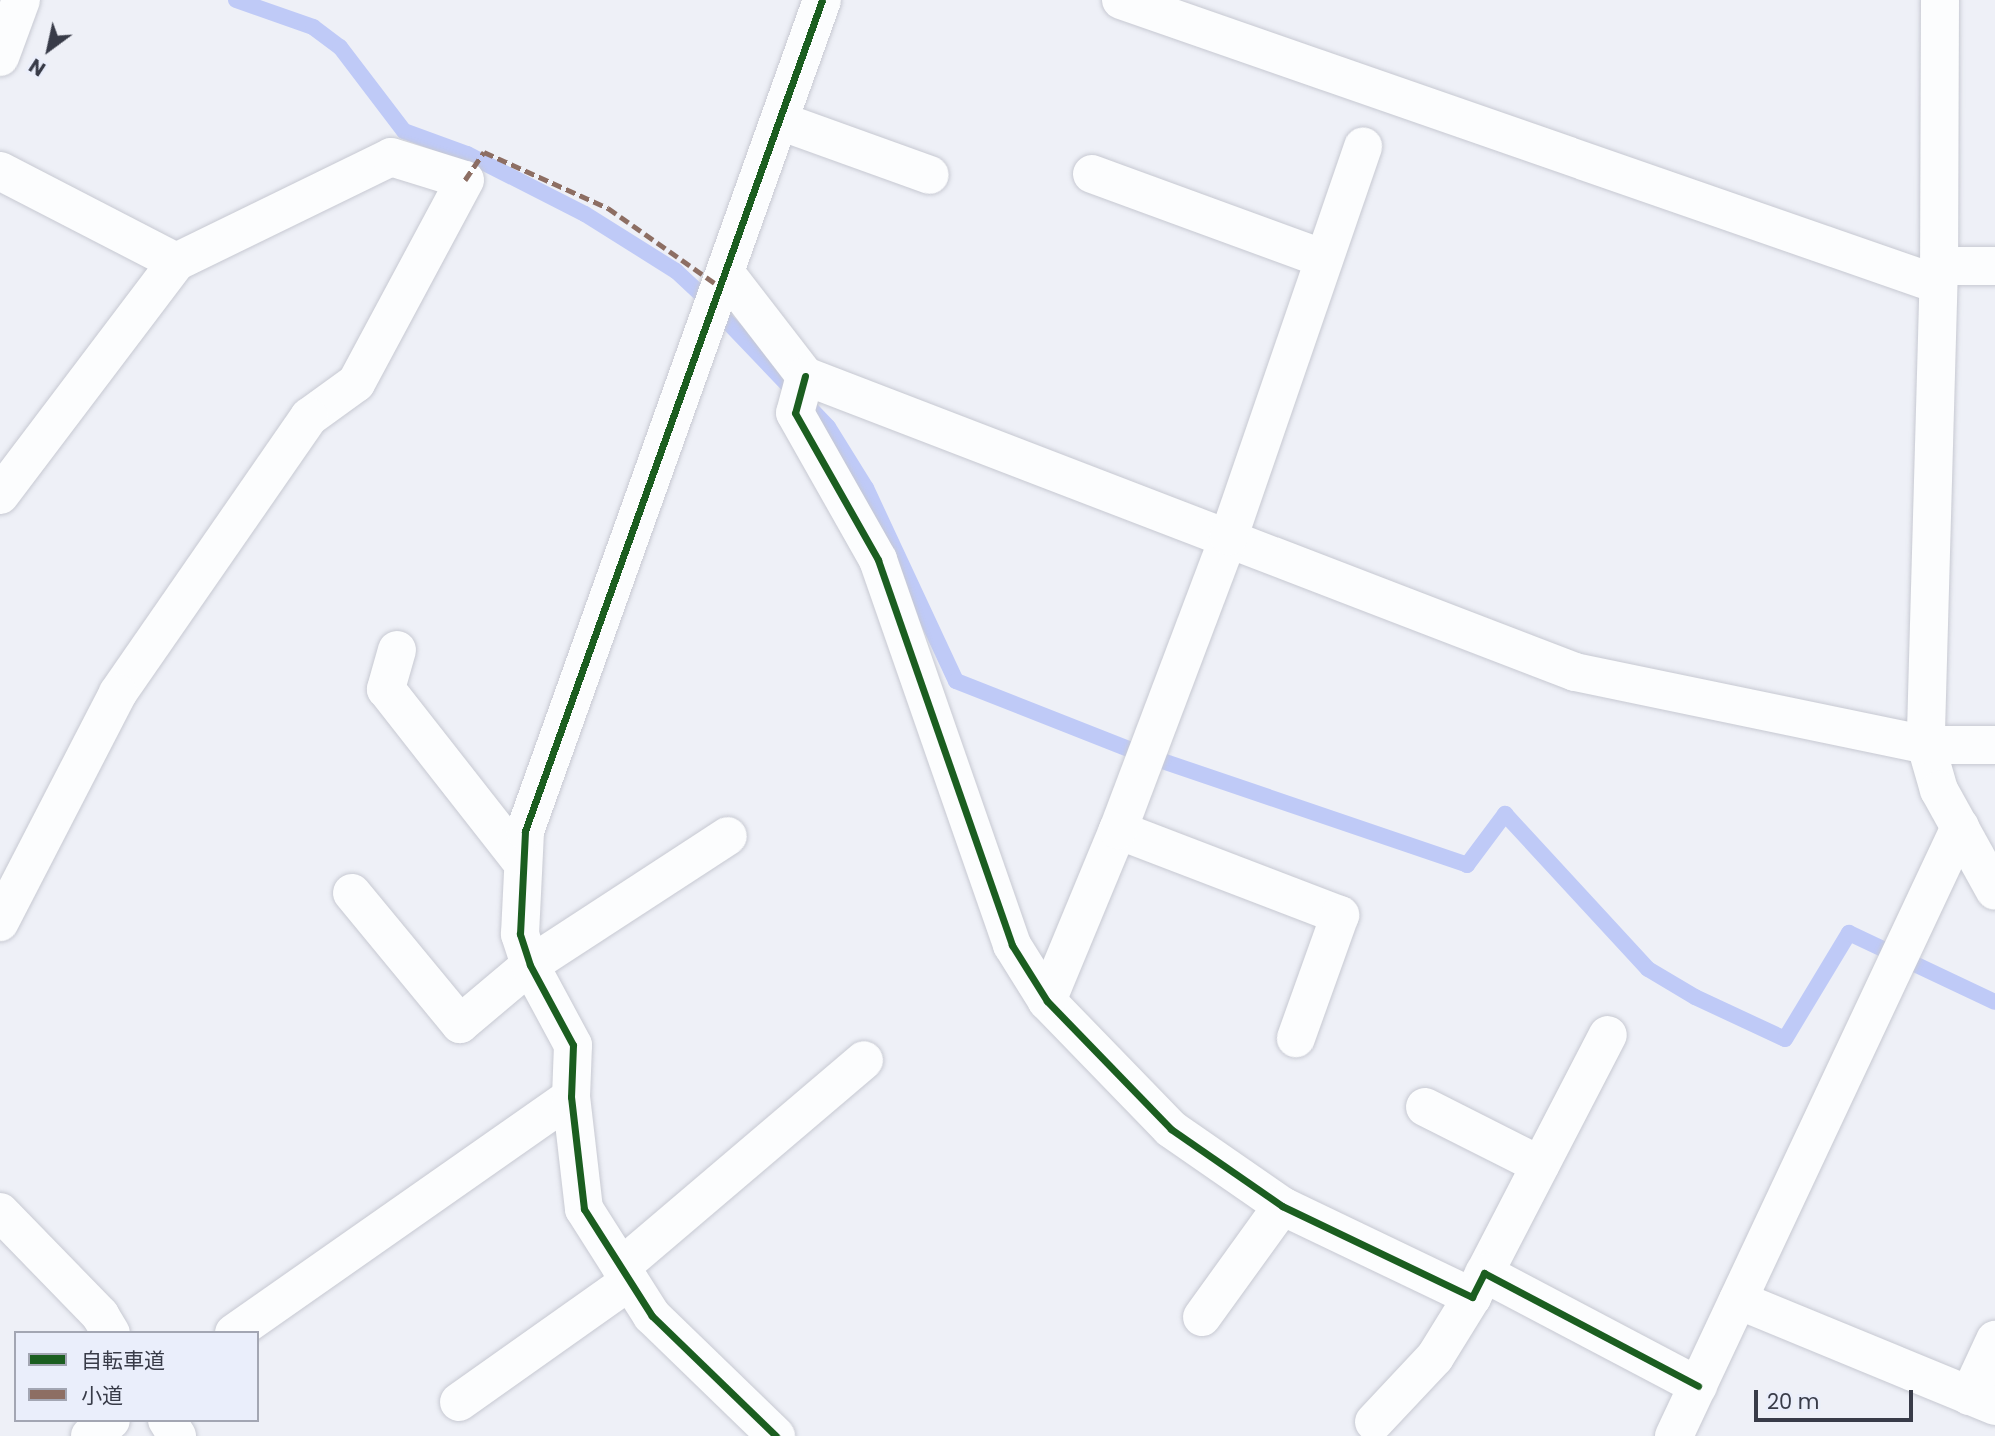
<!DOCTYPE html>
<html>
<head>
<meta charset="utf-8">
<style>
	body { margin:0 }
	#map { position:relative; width:1995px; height:1436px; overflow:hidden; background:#eef0f7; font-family:Poppins,"Noto Sans JP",sans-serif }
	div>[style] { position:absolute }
	.stream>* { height:16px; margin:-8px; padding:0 8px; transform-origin:8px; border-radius:8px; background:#bfcaf7 }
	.roads { filter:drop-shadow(0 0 2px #c7c9d2) drop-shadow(0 0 2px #c7c9d2) }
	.minor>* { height:38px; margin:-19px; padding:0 19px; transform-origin:19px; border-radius:19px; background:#fcfdfe }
	.quiet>* { height:5px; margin-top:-2.5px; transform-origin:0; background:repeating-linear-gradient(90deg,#8d6e63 0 10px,transparent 0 15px) }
	.cycleway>* { height:7px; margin:-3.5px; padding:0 3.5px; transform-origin:3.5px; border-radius:3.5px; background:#1b5e20 }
	span { translate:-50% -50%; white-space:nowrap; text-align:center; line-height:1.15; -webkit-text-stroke:7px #eaeefb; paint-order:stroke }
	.legend { position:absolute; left:14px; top:1331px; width:245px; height:91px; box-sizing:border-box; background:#eaeefb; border:2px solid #a3a6b3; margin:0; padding:9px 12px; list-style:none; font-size:21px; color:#383b48 }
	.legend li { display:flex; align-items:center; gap:14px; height:35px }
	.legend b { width:35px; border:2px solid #a3a6b3 }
	.north { position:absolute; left:14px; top:14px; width:70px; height:70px; -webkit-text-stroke:5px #eaeefb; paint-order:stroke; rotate:213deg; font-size:19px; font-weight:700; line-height:28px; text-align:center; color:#383b48 }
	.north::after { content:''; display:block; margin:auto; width:24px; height:32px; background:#383b48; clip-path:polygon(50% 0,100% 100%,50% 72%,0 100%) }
	.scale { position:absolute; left:1754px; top:1390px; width:159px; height:32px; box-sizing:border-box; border:4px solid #383b48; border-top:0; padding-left:9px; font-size:21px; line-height:24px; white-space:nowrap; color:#383b48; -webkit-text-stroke:5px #eaeefb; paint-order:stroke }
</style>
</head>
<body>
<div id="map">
	<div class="stream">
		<i style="left:236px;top:0;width:82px;rotate:19.3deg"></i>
		<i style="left:313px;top:27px;width:34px;rotate:37deg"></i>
		<i style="left:340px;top:47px;width:106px;rotate:52.7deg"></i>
		<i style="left:404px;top:131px;width:67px;rotate:20.1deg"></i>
		<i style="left:467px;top:154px;width:132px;rotate:27deg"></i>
		<i style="left:585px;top:214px;width:107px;rotate:32.1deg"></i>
		<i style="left:676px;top:271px;width:33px;rotate:43deg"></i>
		<i style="left:700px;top:293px;width:185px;rotate:46.3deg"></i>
		<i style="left:828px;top:427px;width:72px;rotate:58.1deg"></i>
		<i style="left:866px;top:488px;width:213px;rotate:65deg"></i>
		<i style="left:956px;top:681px;width:193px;rotate:21.5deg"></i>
		<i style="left:1136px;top:752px;width:350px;rotate:18.8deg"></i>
		<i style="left:1467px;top:865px;width:64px;rotate:-53.3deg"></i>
		<i style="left:1505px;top:814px;width:211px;rotate:47.3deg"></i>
		<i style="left:1648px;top:969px;width:55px;rotate:30.8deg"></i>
		<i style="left:1695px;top:997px;width:99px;rotate:25deg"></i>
		<i style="left:1785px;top:1039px;width:124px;rotate:-58.9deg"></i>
		<i style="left:1849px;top:933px;width:161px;rotate:25.3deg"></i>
	</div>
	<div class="roads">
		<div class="minor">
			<i style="left:1121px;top:0;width:864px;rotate:19.19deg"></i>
			<i style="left:1940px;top:0;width:266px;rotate:90.2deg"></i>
			<i style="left:1939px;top:266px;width:479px;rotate:91.6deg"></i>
			<i style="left:1926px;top:745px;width:47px;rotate:73.9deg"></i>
			<i style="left:1939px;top:790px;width:115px;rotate:61deg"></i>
			<i style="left:0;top:57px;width:61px;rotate:-69.8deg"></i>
			<i style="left:780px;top:121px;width:159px;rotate:19.8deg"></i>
			<i style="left:0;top:171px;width:198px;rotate:27.3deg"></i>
			<i style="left:1092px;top:174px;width:247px;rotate:20.1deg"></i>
			<i style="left:1939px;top:266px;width:56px"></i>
			<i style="left:727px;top:275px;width:128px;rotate:52.3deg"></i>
			<i style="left:805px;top:376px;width:825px;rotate:21.03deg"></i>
			<i style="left:1575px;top:672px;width:359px;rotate:11.7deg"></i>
			<i style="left:1926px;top:745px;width:69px"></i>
			<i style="left:805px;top:376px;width:38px;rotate:105deg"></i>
			<i style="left:795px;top:413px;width:169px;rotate:60.5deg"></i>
			<i style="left:878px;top:560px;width:408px;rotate:70.8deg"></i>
			<i style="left:1012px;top:945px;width:66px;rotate:58deg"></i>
			<i style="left:1047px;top:1001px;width:178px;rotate:45.9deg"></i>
			<i style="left:1171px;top:1129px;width:135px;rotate:34.7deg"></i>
			<i style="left:1282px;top:1206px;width:211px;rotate:25.6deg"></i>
			<i style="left:1472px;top:1297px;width:295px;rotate:-62.6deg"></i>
			<i style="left:0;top:495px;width:292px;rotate:-52.9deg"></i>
			<i style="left:176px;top:262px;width:239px;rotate:-26deg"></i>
			<i style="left:391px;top:157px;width:77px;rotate:17.3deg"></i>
			<i style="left:465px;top:180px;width:230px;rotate:118.2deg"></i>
			<i style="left:356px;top:383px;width:58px;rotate:144.1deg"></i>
			<i style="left:309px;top:417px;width:336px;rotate:124.7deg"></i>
			<i style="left:118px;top:693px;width:258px;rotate:117.3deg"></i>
			<i style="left:397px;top:650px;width:41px;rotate:105.8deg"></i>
			<i style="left:386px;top:689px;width:222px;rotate:51.9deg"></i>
			<i style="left:1118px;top:830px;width:238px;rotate:21deg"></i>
			<i style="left:1340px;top:915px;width:131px;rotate:109.7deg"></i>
			<i style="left:352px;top:893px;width:170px;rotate:50.5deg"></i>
			<i style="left:460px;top:1024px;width:92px;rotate:-40.1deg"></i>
			<i style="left:530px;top:965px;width:236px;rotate:-33.1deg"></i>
			<i style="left:1047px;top:1001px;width:185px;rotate:-67.5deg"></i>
			<i style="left:1118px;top:830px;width:314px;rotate:-69.3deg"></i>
			<i style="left:1229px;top:536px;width:412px;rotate:-71deg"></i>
			<i style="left:1425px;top:1107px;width:129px;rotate:26.8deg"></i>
			<i style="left:0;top:1212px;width:144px;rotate:45.8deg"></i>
			<i style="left:100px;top:1315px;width:21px;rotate:59deg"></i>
			<i style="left:621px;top:1267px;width:319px;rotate:-40.4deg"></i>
			<i style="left:1484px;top:1273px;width:242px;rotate:27.8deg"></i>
			<i style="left:1738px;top:1300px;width:278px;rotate:22.4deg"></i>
			<i style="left:1202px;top:1317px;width:137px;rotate:-54.2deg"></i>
			<i style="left:234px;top:1333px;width:411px;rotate:-35deg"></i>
			<i style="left:1969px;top:1396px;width:62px;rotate:-65.1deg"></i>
			<i style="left:459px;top:1402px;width:209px;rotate:-35.3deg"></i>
			<i style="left:167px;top:1420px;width:19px;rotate:58deg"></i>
			<i style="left:1374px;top:1422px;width:89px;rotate:-46.8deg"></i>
			<i style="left:1435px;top:1357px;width:70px;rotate:-58.3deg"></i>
			<i style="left:90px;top:1436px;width:26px;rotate:-37deg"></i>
			<i style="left:776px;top:1436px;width:173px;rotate:-135.9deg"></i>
			<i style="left:652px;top:1316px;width:127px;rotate:-122.4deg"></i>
			<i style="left:584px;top:1209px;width:113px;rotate:-96.6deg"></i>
			<i style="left:571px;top:1097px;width:52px;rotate:-87.8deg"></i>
			<i style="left:573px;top:1045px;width:91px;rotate:-118.3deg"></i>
			<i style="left:530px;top:965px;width:33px;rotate:-108deg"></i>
			<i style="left:520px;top:934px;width:103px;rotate:-87.2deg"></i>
			<i style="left:525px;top:831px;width:882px;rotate:-70.33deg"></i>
			<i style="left:1674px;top:1436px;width:673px;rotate:-64.84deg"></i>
		</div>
	</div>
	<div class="quiet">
		<i style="left:465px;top:180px;width:34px;rotate:-56deg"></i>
		<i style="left:484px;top:152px;width:136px;rotate:24.3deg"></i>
		<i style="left:608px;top:208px;width:139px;rotate:35.1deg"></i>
	</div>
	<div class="cycleway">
		<i style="left:805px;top:376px;width:38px;rotate:105deg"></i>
		<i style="left:795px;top:413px;width:169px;rotate:60.5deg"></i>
		<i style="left:878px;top:560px;width:408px;rotate:70.8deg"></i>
		<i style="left:1012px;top:945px;width:66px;rotate:58deg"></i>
		<i style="left:1047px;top:1001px;width:178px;rotate:45.9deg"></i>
		<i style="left:1171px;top:1129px;width:135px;rotate:34.7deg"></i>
		<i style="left:1282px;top:1206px;width:211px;rotate:25.6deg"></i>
		<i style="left:1472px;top:1297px;width:27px;rotate:-63deg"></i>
		<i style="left:1484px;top:1273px;width:242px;rotate:27.8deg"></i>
		<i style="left:776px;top:1436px;width:173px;rotate:-135.9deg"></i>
		<i style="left:652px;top:1316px;width:127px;rotate:-122.4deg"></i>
		<i style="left:584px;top:1209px;width:113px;rotate:-96.6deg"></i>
		<i style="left:571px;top:1097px;width:52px;rotate:-87.8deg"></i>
		<i style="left:573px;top:1045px;width:91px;rotate:-118.3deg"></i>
		<i style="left:530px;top:965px;width:33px;rotate:-108deg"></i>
		<i style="left:520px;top:934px;width:103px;rotate:-87.2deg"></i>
		<i style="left:525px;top:831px;width:882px;rotate:-70.33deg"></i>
	</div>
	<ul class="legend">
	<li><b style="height:9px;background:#1b5e20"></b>自転車道</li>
	<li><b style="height:9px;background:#8d6e63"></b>小道</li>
	</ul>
	<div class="north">N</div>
	<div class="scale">20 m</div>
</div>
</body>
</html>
